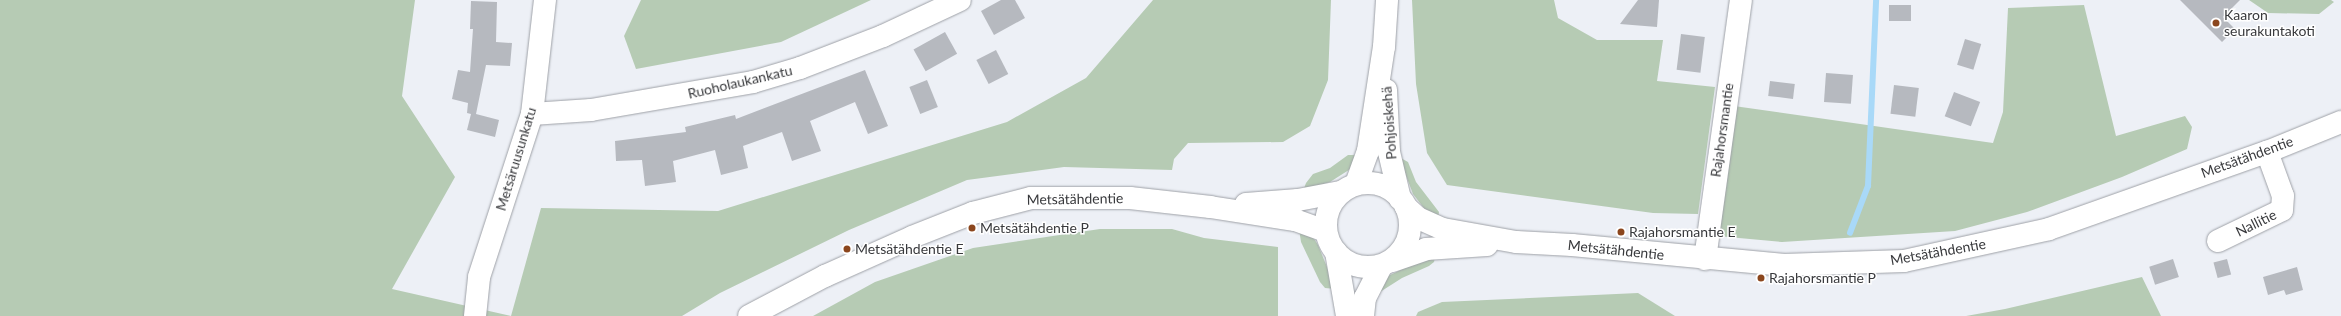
<!DOCTYPE html>
<html>
<head>
<meta charset="utf-8">
<style>
	body { margin:0 }
	#map { position:relative; width:2341px; height:316px; overflow:hidden; background:#edf0f6; font-family:Lato,sans-serif }
	div>[style] { position:absolute }
	.green>* { inset:0; background:#b6cbb4 }
	.stream>* { height:5.5px; margin:-2.75px; padding:0 2.75px; transform-origin:2.75px; border-radius:2.75px; background:#a9d9f8 }
	.building>* { inset:0; background:#b6b9bf; transform-origin:0 0 }
	.roads { filter:drop-shadow(0 0 1px #9ea1a7) drop-shadow(0 0 1px #9ea1a7) }
	.minor>* { height:22px; margin:-11px; padding:0 11px; transform-origin:11px; border-radius:11px; background:#fff }
	.major>* { height:22px; margin:-11px; padding:0 11px; transform-origin:11px; border-radius:11px; background:#fff }
	.major>.ring { margin:-11px; padding:0; box-sizing:content-box; background:none; border:22px solid #fff; border-radius:50% }
	.dots>* { width:11px; height:11px; translate:-50% -50%; box-sizing:border-box; border:2px solid #fff; border-radius:50% }
	span { translate:-50% -50%; white-space:nowrap; text-align:center; line-height:1.15; -webkit-text-stroke:3px #fff; paint-order:stroke }
	.poi-label { font-size:14px; color:#38393c }
	.left { translate:0 -50%; text-align:left }
	.street-label { font-size:14px; color:#38393c }
</style>
</head>
<body>
<div id="map">
	<div class="green">
		<i style="clip-path:polygon(0 0,415px 0,402px 96px,455px 177px,392px 289px,511px 316px,541px 208px,718px 211px,1007px 122px,1086px 78px,1153px 0,1331px 0,1328px 80px,1310px 126px,1283px 142px,1188px 143px,1174px 159px,1172px 170px,1064px 167px,967px 180px,849px 230px,720px 293px,682px 316px,0 316px)"></i>
		<i style="clip-path:polygon(641px 0,871px 0,781px 42px,636px 69px,624px 36px)"></i>
		<i style="clip-path:polygon(1412px 0,1554px 0,1558px 18px,1597px 40px,1663px 40px,1657px 81px,1715px 87px,1698px 214px,1653px 213px,1447px 185px,1427px 153px,1416px 84px)"></i>
		<i style="clip-path:polygon(2249px 0,2331px 0,2334px 2px,2319px 14px,2268px 13px)"></i>
		<i style="clip-path:polygon(2084px 5px,2116px 136px,2185px 116px,2192px 127px,2187px 149px,2122px 177px,2027px 212px,1955px 231px,1782px 242px,1717px 236px,1734px 106px,1993px 143px,2003px 112px,2008px 8px)"></i>
		<i style="clip-path:polygon(1348px 155px,1360px 155px,1352px 168px,1330px 182px,1303px 191px,1306px 183px,1313px 174px,1330px 168px)"></i>
		<i style="clip-path:polygon(1399px 157px,1408px 162px,1416px 182px,1439px 212px,1438px 218px,1427px 212px,1413px 194px)"></i>
		<i style="clip-path:polygon(1100px 229px,1172px 229px,1204px 238px,1278px 247px,1278px 316px,813px 316px,875px 282px,973px 248px)"></i>
		<i style="clip-path:polygon(1299px 229px,1313px 237px,1318px 245px,1336px 289px,1325px 288px,1320px 282px,1301px 242px)"></i>
		<i style="clip-path:polygon(1435px 257px,1434px 262px,1429px 266px,1402px 278px,1380px 292px,1375px 292px,1388px 276px,1415px 263px)"></i>
		<i style="clip-path:polygon(2142px 277px,2161px 316px,1966px 316px,2005px 309px)"></i>
		<i style="clip-path:polygon(1638px 293px,1675px 316px,1416px 316px,1418px 312px,1442px 302px)"></i>
	</div>
	<div class="stream">
		<i style="left:1850px;top:233px;width:50px;rotate:-69deg"></i>
		<i style="left:1868px;top:186px;width:186px;rotate:-87.5deg"></i>
	</div>
	<div class="building">
		<i style="clip-path:polygon(1001px 0,1015px 0,1025px 18px,994px 35px,981px 11px)"></i>
		<i style="clip-path:polygon(1638px 0,1659px 0,1657px 27px,1620px 24px)"></i>
		<i style="clip-path:polygon(2180px 0,2240px 0,2223px 17px,2235px 29px,2222px 42px)"></i>
		<i style="clip-path:polygon(471px 1px,497px 2px,496px 42px,512px 43px,510px 66px,486px 65px,476px 114px,499px 120px,495px 137px,467px 130px,471px 114px,467px 113px,468px 103px,452px 99px,458px 70px,470px 72px,473px 29px,470px 29px)"></i>
		<i style="left:1889px;top:5px;width:22px;height:16px"></i>
		<i style="left:945px;top:32px;width:25px;height:36px;rotate:61deg"></i>
		<i style="left:1681px;top:34px;width:24px;height:36px;rotate:7deg"></i>
		<i style="left:1965px;top:39px;width:17px;height:27px;rotate:17deg"></i>
		<i style="left:996px;top:50px;width:27px;height:22px;rotate:63deg"></i>
		<i style="clip-path:polygon(865px 70px,888px 126px,868px 134px,855px 102px,810px 121px,821px 151px,792px 161px,782px 132px,743px 146px,748px 168px,721px 175px,715px 150px,673px 161px,676px 182px,645px 186px,642px 160px,616px 161px,615px 141px,686px 132px,685px 127px,735px 115px,736px 119px)"></i>
		<i style="left:1826px;top:73px;width:27px;height:29px;rotate:4deg"></i>
		<i style="left:927px;top:80px;width:29px;height:19px;rotate:68deg"></i>
		<i style="left:1770px;top:81px;width:25px;height:15px;rotate:7deg"></i>
		<i style="left:1894px;top:85px;width:25px;height:29px;rotate:7deg"></i>
		<i style="left:1954px;top:92px;width:28px;height:26px;rotate:21deg"></i>
		<i style="left:2173px;top:259px;width:19px;height:25px;rotate:72deg"></i>
		<i style="left:2227px;top:259px;width:16px;height:14px;rotate:75deg"></i>
		<i style="clip-path:polygon(2297px 267px,2303px 290px,2286px 295px,2284px 290px,2268px 295px,2263px 277px)"></i>
	</div>
	<div class="roads">
		<div class="minor">
			<i style="left:532px;top:114px;width:59px;rotate:-3.9deg"></i>
			<i style="left:591px;top:110px;width:164px;rotate:-9.8deg"></i>
			<i style="left:753px;top:82px;width:49px;rotate:-16.6deg"></i>
			<i style="left:800px;top:68px;width:89px;rotate:-21.1deg"></i>
			<i style="left:883px;top:36px;width:85px;rotate:-25.1deg"></i>
			<i style="left:2218px;top:241px;width:71px;rotate:-25.8deg"></i>
			<i style="left:2282px;top:210px;width:14px;rotate:-86deg"></i>
			<i style="left:2283px;top:196px;width:47px;rotate:-110deg"></i>
			<i style="left:1705px;top:259px;width:261px;rotate:-82.1deg"></i>
			<i style="left:475px;top:316px;width:39px;rotate:-84deg"></i>
			<i style="left:479px;top:277px;width:171px;rotate:-72deg"></i>
			<i style="left:532px;top:114px;width:115px;rotate:-83.5deg"></i>
		</div>
		<div class="major">
			<i style="left:1386px;top:90px;width:62px;rotate:87.2deg"></i>
			<i style="left:1389px;top:152px;width:48px;rotate:76.8deg"></i>
			<i class="ring" style="left:1326px;top:183px;width:62px;height:62px"></i>
			<i style="left:1356px;top:184px;width:35px;rotate:-70deg"></i>
			<i style="left:1368px;top:151px;width:105px;rotate:-81.3deg"></i>
			<i style="left:1384px;top:47px;width:47px;rotate:-86.3deg"></i>
			<i style="left:1246px;top:204px;width:52px;rotate:-4.4deg"></i>
			<i style="left:1298px;top:200px;width:43px;rotate:-10.8deg"></i>
			<i style="left:1406px;top:207px;width:16px;rotate:43deg"></i>
			<i style="left:1418px;top:218px;width:27px;rotate:24deg"></i>
			<i style="left:1443px;top:229px;width:74px;rotate:10.1deg"></i>
			<i style="left:1516px;top:242px;width:56px;rotate:3.1deg"></i>
			<i style="left:1572px;top:245px;width:213px;rotate:5.4deg"></i>
			<i style="left:1784px;top:265px;width:120px;rotate:-1.9deg"></i>
			<i style="left:1904px;top:261px;width:148px;rotate:-12.4deg"></i>
			<i style="left:2049px;top:229px;width:231px;rotate:-19.5deg"></i>
			<i style="left:2267px;top:152px;width:80px;rotate:-22.1deg"></i>
			<i style="left:1336px;top:252px;width:65px;rotate:80.2deg"></i>
			<i style="left:1392px;top:261px;width:36px;rotate:-19deg"></i>
			<i style="left:1426px;top:249px;width:61px;rotate:-3.8deg"></i>
			<i style="left:749px;top:316px;width:86px;rotate:-27.8deg"></i>
			<i style="left:825px;top:276px;width:95px;rotate:-24.1deg"></i>
			<i style="left:912px;top:237px;width:66px;rotate:-21.5deg"></i>
			<i style="left:973px;top:213px;width:60px;rotate:-14.5deg"></i>
			<i style="left:1031px;top:198px;width:99px"></i>
			<i style="left:1130px;top:198px;width:81px;rotate:6.4deg"></i>
			<i style="left:1210px;top:207px;width:86px;rotate:8.7deg"></i>
			<i style="left:1295px;top:220px;width:33px;rotate:20deg"></i>
			<i style="left:1363px;top:316px;width:18px;rotate:-84deg"></i>
			<i style="left:1365px;top:298px;width:36px;rotate:-63deg"></i>
		</div>
	</div>
	<div class="dots">
		<i style="left:2216px;top:23px;background:#8b461d"></i>
		<i style="left:972px;top:228px;background:#8b461d"></i>
		<i style="left:1621px;top:232px;background:#8b461d"></i>
		<i style="left:847px;top:249px;background:#8b461d"></i>
		<i style="left:1761px;top:278px;background:#8b461d"></i>
	</div>
	<div class="poi-label">
		<span class="left" style="left:2224px;top:23px">Kaaron<br>seurakuntakoti</span>
		<span class="left" style="left:980px;top:228px">Metsätähdentie P</span>
		<span class="left" style="left:1629px;top:232px">Rajahorsmantie E</span>
		<span class="left" style="left:855px;top:249px">Metsätähdentie E</span>
		<span class="left" style="left:1769px;top:278px">Rajahorsmantie P</span>
	</div>
	<div class="street-label">
		<span style="left:740px;top:82px;rotate:-13deg">Ruoholaukankatu</span>
		<span style="left:1389px;top:123px;rotate:-94deg">Pohjoiskehä</span>
		<span style="left:1722px;top:130px;rotate:-82deg">Rajahorsmantie</span>
		<span style="left:2247px;top:157px;rotate:-20deg">Metsätähdentie</span>
		<span style="left:516px;top:159px;rotate:-73deg">Metsäruusunkatu</span>
		<span style="left:1075px;top:199px;rotate:-1deg">Metsätähdentie</span>
		<span style="left:2256px;top:223px;rotate:-26deg">Nallitie</span>
		<span style="left:1616px;top:250px;rotate:6deg">Metsätähdentie</span>
		<span style="left:1938px;top:252px;rotate:-10deg">Metsätähdentie</span>
	</div>
</div>
</body>
</html>
